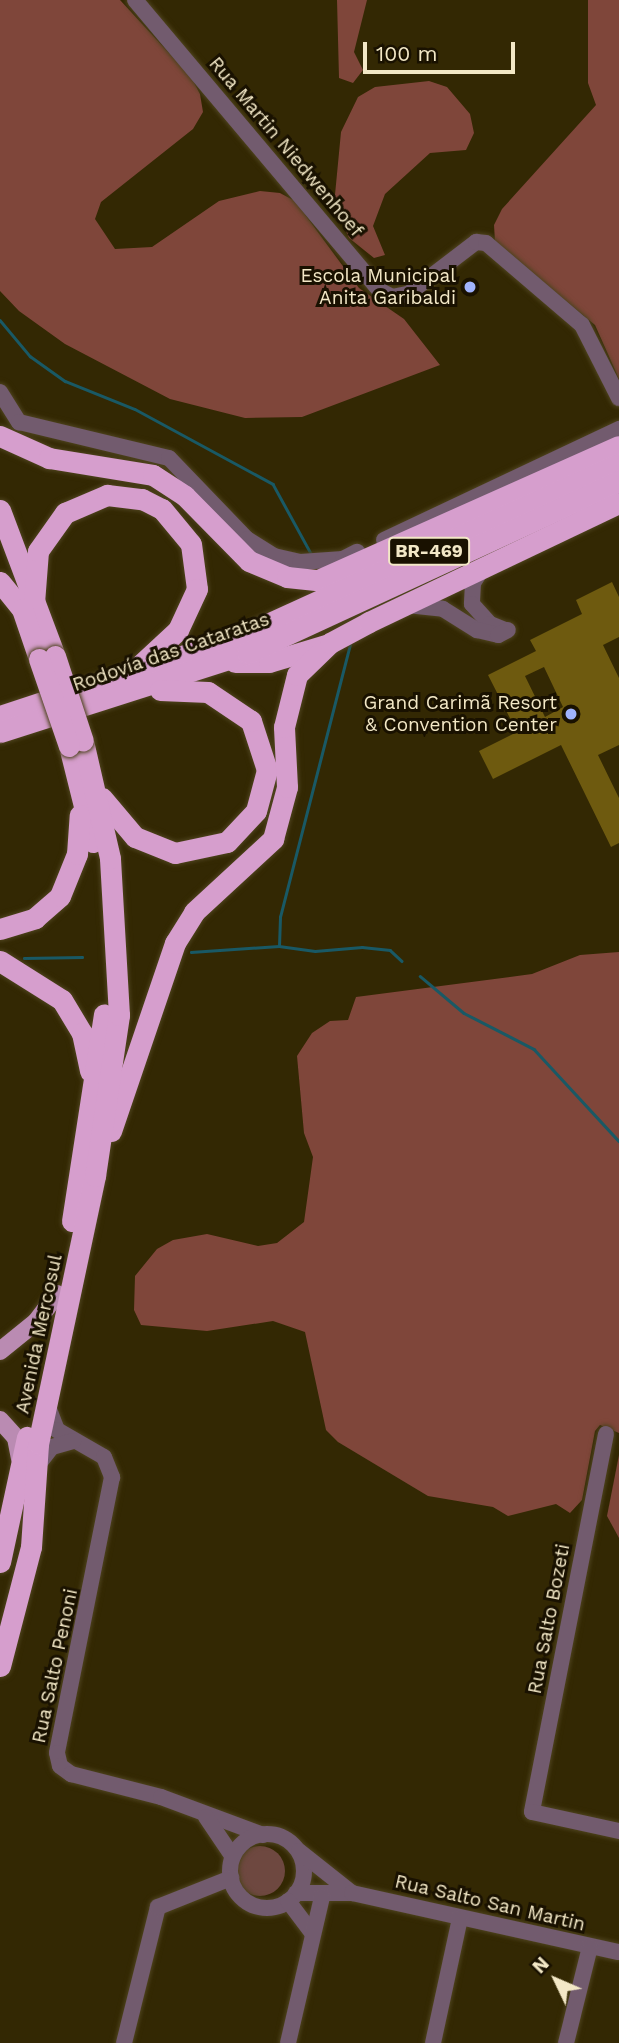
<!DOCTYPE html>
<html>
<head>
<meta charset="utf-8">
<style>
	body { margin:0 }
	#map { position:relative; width:619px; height:2043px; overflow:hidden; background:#332803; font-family:"Work Sans",sans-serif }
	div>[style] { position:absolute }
	.green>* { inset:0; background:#6e4840 }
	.round { border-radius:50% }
	.forest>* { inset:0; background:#7f463a }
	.stream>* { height:2.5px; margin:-1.25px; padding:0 1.25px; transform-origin:1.25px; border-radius:1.25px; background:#195965 }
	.building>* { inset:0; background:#6e5a0f }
	.roads { filter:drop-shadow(0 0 2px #4e431e) drop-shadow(0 0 2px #4e431e) }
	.minor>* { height:16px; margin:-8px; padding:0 8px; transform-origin:8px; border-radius:8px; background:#725b6e }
	.minor>.ring { margin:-8px; padding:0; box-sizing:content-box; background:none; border:16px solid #725b6e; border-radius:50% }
	.major>* { height:18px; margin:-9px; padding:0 9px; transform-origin:9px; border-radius:9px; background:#ba8bb2 }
	.highway>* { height:21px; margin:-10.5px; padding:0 10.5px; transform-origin:10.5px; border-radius:10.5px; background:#d69ecd }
	.bridges { filter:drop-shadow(0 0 2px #4e431e) drop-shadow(0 0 2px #4e431e) }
	.highway-bridge>* { height:21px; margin:-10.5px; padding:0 10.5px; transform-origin:10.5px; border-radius:10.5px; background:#d69ecd }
	.dots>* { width:19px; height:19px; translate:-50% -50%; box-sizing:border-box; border:4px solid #191100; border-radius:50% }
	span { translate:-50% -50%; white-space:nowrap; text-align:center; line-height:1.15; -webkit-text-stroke:6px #191100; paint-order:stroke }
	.shield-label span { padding:2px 5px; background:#191100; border:2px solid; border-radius:5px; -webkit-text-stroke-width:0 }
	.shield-label { font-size:18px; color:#f3e8c6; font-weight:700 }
	.street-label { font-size:19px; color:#f3e8c6 }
	.poi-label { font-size:19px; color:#f3e8c6 }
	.right { translate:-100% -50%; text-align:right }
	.north { position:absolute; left:521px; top:1945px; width:70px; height:70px; -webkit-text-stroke:5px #191100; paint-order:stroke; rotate:314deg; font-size:19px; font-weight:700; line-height:28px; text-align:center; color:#f3e8c6 }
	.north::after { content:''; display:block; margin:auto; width:24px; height:32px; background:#f3e8c6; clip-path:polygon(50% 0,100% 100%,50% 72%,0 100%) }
	.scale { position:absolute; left:363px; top:42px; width:152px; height:32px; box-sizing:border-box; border:4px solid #f3e8c6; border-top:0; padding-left:9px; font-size:21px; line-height:24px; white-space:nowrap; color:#f3e8c6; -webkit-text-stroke:5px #191100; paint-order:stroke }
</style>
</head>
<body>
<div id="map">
	<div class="green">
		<i class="round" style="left:235px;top:1846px;width:50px;height:50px"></i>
	</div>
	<div class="forest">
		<i style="clip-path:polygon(0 0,120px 0,191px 77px,200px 94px,203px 112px,193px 129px,101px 202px,95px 219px,115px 249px,152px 247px,219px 201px,260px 191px,280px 193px,295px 201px,359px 288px,404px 319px,440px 365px,302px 417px,245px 418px,170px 399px,65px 344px,19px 311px,0 291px)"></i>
		<i style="clip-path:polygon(337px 0,367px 0,354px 52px,363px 70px,353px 83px,339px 78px)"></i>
		<i style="clip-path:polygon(588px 0,619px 0,619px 379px,595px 325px,495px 242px,494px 225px,502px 209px,596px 105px,588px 83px)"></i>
		<i style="clip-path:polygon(429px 81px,447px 87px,470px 114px,474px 133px,466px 150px,430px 153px,385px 194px,373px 226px,385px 255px,374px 258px,349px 238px,334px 205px,341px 132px,358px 97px,375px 87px)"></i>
		<i style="clip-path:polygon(619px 952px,619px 1433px,600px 1425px,595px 1431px,582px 1500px,570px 1513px,556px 1504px,508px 1516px,493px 1507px,428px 1496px,338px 1442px,326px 1430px,305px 1332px,273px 1321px,207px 1331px,141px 1325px,134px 1310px,135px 1276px,157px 1249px,173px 1240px,207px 1234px,258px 1246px,277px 1243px,304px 1222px,313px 1157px,304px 1133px,297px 1056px,312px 1033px,330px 1021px,348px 1020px,356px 997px,532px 974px,580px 955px)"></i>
		<i style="clip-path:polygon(619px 1455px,619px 1538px,607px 1516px)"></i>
	</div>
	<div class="stream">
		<i style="left:0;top:320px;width:47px;rotate:50.2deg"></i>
		<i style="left:30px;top:356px;width:43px;rotate:35.5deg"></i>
		<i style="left:65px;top:381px;width:75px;rotate:21.8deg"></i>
		<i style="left:135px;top:409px;width:157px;rotate:28.5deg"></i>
		<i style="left:273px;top:484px;width:83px;rotate:61.3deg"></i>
		<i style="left:279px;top:946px;width:29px;rotate:-88deg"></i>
		<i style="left:280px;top:917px;width:281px;rotate:-75.6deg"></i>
		<i style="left:191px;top:952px;width:88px;rotate:-3.9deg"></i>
		<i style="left:279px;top:946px;width:36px;rotate:8deg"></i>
		<i style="left:315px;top:951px;width:47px;rotate:-4.9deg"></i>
		<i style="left:362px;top:947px;width:28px;rotate:6deg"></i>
		<i style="left:390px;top:950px;width:16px;rotate:43deg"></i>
		<i style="left:24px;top:958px;width:58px;rotate:-1deg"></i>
		<i style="left:420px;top:976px;width:57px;rotate:40.1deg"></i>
		<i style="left:464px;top:1013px;width:79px;rotate:27.2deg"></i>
		<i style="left:534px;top:1049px;width:125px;rotate:47.3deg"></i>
	</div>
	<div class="building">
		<i style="clip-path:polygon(evenodd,612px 582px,619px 597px,619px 637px,603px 645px,619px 678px,619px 745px,598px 755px,619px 798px,619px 843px,611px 847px,561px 745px,493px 779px,479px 751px,517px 732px,488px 675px,536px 651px,530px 640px,582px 614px,576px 600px,612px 582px,544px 667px,563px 707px,545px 717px,525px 676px,544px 667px)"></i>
	</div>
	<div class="roads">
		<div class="minor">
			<i style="left:135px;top:0;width:379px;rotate:49.9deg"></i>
			<i style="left:379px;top:290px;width:15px;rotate:28deg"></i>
			<i style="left:392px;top:297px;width:16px;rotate:-11deg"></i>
			<i style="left:408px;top:294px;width:86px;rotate:-37.4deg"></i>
			<i style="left:476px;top:242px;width:10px;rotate:6deg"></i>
			<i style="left:486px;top:243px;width:126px;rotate:40.5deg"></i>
			<i style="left:582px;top:325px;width:82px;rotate:63.1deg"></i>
			<i style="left:0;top:392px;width:36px;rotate:58deg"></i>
			<i style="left:19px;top:422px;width:154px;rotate:13.5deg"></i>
			<i style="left:169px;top:458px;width:112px;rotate:46.1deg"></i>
			<i style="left:247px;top:539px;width:32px;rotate:32deg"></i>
			<i style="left:274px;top:556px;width:27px;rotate:13deg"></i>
			<i style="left:300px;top:562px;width:43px;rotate:-4deg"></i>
			<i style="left:343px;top:559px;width:16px;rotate:-27deg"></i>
			<i style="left:384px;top:540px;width:260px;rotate:-25.3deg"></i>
			<i style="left:484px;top:566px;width:20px;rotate:123deg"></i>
			<i style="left:473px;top:583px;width:21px;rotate:93deg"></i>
			<i style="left:472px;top:604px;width:27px;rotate:48deg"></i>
			<i style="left:490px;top:624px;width:16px;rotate:22deg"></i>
			<i style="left:407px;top:605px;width:36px;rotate:6deg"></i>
			<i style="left:443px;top:609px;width:40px;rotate:32deg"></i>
			<i style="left:477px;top:630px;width:22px;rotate:13deg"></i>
			<i style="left:498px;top:635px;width:11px;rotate:-27deg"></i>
			<i style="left:47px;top:1404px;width:28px;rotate:69deg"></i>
			<i style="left:57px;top:1430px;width:54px;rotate:29.9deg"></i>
			<i style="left:104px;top:1457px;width:22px;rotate:68deg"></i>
			<i style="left:112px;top:1477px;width:281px;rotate:101.3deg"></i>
			<i style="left:57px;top:1753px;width:13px;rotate:77deg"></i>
			<i style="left:60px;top:1766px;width:14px;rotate:36deg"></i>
			<i style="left:71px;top:1774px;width:93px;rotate:14.3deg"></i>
			<i style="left:161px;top:1797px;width:109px;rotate:20.4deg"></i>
			<i style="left:606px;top:1434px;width:385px;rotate:101.1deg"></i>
			<i style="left:532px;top:1812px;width:89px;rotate:12.3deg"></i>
			<i style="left:37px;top:1466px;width:24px;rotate:-52deg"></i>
			<i style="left:52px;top:1447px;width:22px;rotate:-16deg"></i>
			<i style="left:206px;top:1817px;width:48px;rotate:56deg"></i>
			<i class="ring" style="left:230px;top:1834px;width:58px;height:58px"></i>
			<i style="left:299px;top:1851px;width:68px;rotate:38.4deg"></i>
			<i style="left:296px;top:1893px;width:56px"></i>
			<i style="left:352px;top:1893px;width:273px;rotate:12.5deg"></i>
			<i style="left:288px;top:1901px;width:41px;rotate:52.9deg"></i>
			<i style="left:124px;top:2043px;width:140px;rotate:-76deg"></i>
			<i style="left:158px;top:1907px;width:79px;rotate:-21.7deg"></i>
			<i style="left:288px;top:2043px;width:150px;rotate:-76.9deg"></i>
			<i style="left:433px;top:2043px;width:128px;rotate:-77.8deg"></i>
			<i style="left:566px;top:2043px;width:99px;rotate:-76deg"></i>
		</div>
		<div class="major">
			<i style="left:0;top:1351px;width:46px;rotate:-38.9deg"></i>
			<i style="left:36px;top:1322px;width:35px;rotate:-53deg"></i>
			<i style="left:0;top:1420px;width:24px;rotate:48deg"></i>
			<i style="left:16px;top:1438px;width:21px;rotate:79deg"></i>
		</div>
		<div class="highway">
			<i style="left:0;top:436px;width:54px;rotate:24.2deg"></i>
			<i style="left:49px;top:458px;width:105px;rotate:9.3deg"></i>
			<i style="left:153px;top:475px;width:38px;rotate:33deg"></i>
			<i style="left:185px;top:496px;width:91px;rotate:45.4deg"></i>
			<i style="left:249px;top:561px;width:41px;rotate:22.8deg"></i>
			<i style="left:287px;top:577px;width:31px;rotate:6deg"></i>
			<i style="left:318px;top:580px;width:329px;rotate:-24deg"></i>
			<i style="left:0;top:510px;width:156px;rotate:69.4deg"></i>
			<i style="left:0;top:582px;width:33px;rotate:51deg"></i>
			<i style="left:34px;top:603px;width:52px;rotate:-85.6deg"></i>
			<i style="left:38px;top:551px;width:47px;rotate:-54.6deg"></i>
			<i style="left:65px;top:513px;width:46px;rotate:-23.2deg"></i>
			<i style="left:107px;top:495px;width:35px;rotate:7deg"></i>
			<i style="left:142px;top:499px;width:22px;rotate:27deg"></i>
			<i style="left:162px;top:509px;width:45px;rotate:50.4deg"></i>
			<i style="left:191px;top:544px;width:45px;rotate:82.4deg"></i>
			<i style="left:197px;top:589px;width:45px;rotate:114.9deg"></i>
			<i style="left:178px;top:630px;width:54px;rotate:137.2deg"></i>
			<i style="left:22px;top:609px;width:53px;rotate:71.2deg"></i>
			<i style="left:235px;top:662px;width:34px"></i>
			<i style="left:269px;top:662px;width:59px;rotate:-16.6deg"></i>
			<i style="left:0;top:716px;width:252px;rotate:-18.3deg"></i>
			<i style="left:239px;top:637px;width:418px;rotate:-24.5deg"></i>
			<i style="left:0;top:732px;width:259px;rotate:-17.7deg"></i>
			<i style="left:247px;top:653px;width:410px;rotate:-24.8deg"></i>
			<i style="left:69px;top:746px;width:99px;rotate:76deg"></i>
			<i style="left:102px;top:798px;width:51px;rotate:49.8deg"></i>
			<i style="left:135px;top:837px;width:43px;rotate:21.8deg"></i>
			<i style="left:175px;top:853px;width:53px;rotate:-11.9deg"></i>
			<i style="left:227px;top:842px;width:42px;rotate:-46.9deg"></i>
			<i style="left:256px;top:811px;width:42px;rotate:-75deg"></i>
			<i style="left:267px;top:770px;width:52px;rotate:-108.1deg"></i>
			<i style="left:251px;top:721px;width:52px;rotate:-146deg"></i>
			<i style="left:208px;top:692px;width:48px;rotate:-177.6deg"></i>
			<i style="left:0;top:929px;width:37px;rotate:-17deg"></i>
			<i style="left:35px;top:918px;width:33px;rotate:-41deg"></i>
			<i style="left:60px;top:896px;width:45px;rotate:-68deg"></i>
			<i style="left:77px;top:854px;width:39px;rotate:-86deg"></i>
			<i style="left:0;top:961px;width:73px;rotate:32.2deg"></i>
			<i style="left:62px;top:1000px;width:39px;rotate:59deg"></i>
			<i style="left:82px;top:1033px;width:39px;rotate:78deg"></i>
			<i style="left:111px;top:1131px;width:199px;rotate:-71.2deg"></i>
			<i style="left:175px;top:943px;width:36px;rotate:-58deg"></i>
			<i style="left:194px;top:912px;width:108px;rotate:-42.7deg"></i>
			<i style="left:273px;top:839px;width:54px;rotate:-74.9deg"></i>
			<i style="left:287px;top:787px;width:60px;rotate:-92.9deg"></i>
			<i style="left:284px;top:727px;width:54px;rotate:-76deg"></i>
			<i style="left:297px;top:675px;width:46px;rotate:-44.1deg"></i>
			<i style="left:330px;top:643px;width:44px;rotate:-28.3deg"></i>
			<i style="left:369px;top:622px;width:277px;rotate:-25.5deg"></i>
			<i style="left:72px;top:1221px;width:209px;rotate:-81.2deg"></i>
			<i style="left:0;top:1562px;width:128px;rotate:-77.8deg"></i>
			<i style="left:0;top:1666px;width:123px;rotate:-75.4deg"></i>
			<i style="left:31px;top:1547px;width:103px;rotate:-86.1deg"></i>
			<i style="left:38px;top:1444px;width:274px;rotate:-78deg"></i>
			<i style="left:95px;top:1176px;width:163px;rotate:-81.5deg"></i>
			<i style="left:119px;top:1015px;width:157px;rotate:-93.3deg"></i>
			<i style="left:110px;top:858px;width:120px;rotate:-103deg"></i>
		</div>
	</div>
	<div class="bridges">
		<div class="highway-bridge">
			<i style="left:55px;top:656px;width:89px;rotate:71.8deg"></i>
			<i style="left:39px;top:659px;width:92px;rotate:71deg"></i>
		</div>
	</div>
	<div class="dots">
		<i style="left:470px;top:287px;background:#a0b3fd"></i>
		<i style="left:571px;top:714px;background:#a0b3fd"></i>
	</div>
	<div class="shield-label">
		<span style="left:429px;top:551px">BR-469</span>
	</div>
	<div class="street-label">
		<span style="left:286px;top:147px;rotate:50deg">Rua Martin Niedwenhoef</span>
		<span style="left:171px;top:652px;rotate:-19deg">Rodovía das Cataratas</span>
		<span style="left:39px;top:1334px;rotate:-78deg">Avenida Mercosul</span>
		<span style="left:549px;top:1619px;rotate:-79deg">Rua Salto Bozeti</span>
		<span style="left:55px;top:1666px;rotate:-78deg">Rua Salto Penoni</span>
		<span style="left:490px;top:1903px;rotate:13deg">Rua Salto San Martin</span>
	</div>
	<div class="poi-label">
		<span class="right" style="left:456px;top:287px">Escola Municipal<br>Anita Garibaldi</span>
		<span class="right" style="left:557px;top:714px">Grand Carimã Resort<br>&amp; Convention Center</span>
	</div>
	<div class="north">N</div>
	<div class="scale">100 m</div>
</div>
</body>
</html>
